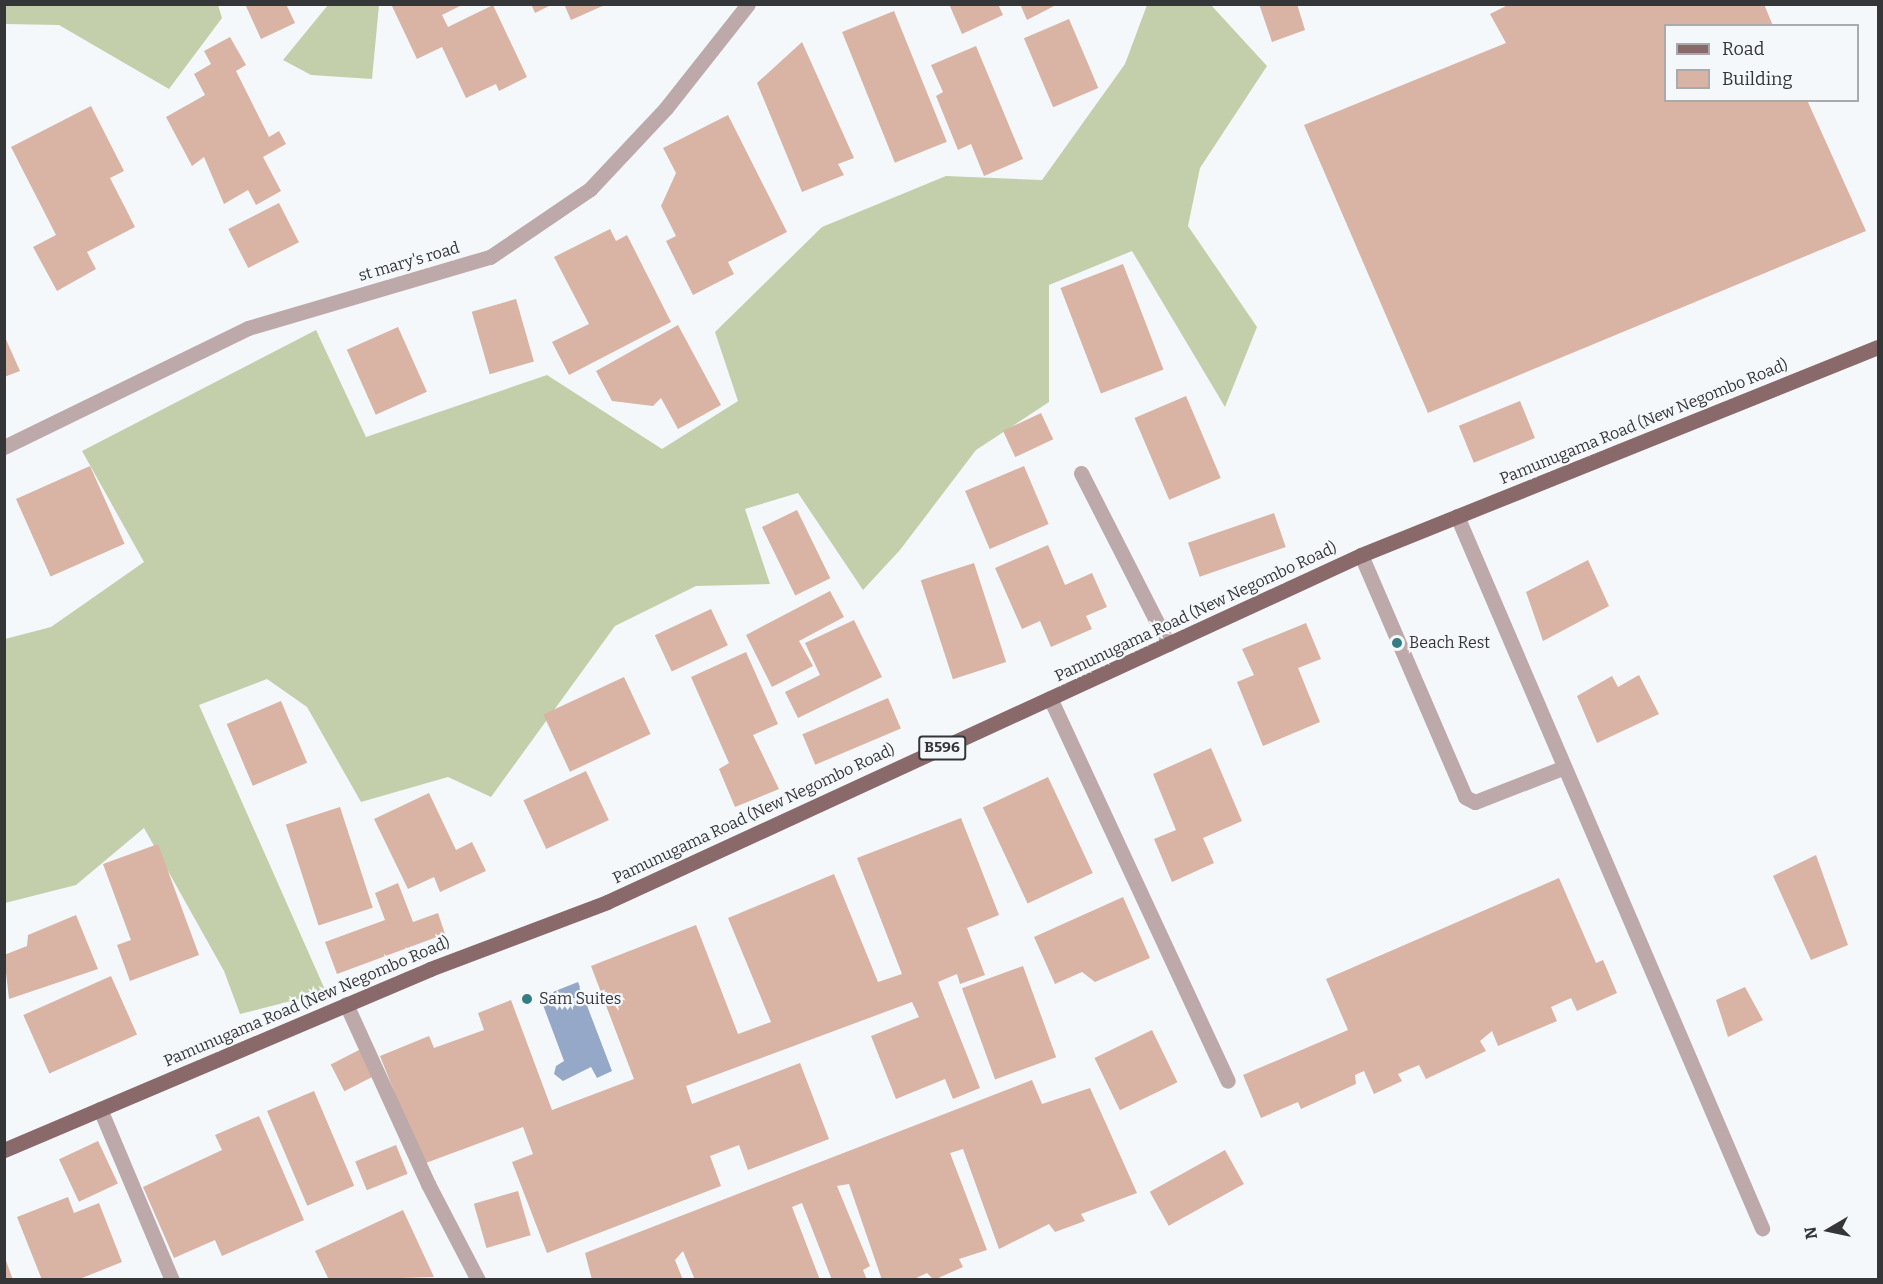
<!DOCTYPE html>
<html>
<head>
<meta charset="utf-8">
<style>
	body { margin:0 }
	#map { position:relative; width:1883px; height:1284px; overflow:hidden; background:#f5f8fb; font-family:Bitter,serif }
	div>[style] { position:absolute }
	.forest>* { inset:0; background:#c3cfab }
	.water>* { inset:0; background:#95a8c7 }
	.building>* { inset:0; background:#d9b3a3; transform-origin:0 0 }
	.lane>* { height:15px; margin:-7.5px; padding:0 7.5px; transform-origin:7.5px; border-radius:7.5px; background:#bda9aa }
	.street>* { height:15px; margin:-7.5px; padding:0 7.5px; transform-origin:7.5px; border-radius:7.5px; background:#bda9aa }
	.primary>* { height:15px; margin:-7.5px; padding:0 7.5px; transform-origin:7.5px; border-radius:7.5px; background:#8a696a }
	.dots>* { width:16px; height:16px; translate:-50% -50%; box-sizing:border-box; border:3px solid #f5f8fb; border-radius:50% }
	span { translate:-50% -50%; white-space:nowrap; text-align:center; line-height:1.15; -webkit-text-stroke:4.5px #f5f8fb; paint-order:stroke }
	.shield-label span { padding:2px 4px; background:#f5f8fb; border:2px solid; border-radius:4px; -webkit-text-stroke-width:0 }
	.shield-label { font-size:15px; color:#353638; font-weight:700 }
	.street-label { font-size:16px; color:#353638 }
	.poi-label { font-size:16px; color:#353638 }
	.left { translate:0 -50%; text-align:left }
	.frame { position:absolute; inset:0; border:6px solid #353638; pointer-events:none }
	.legend { position:absolute; left:1664px; top:24px; width:195px; height:78px; box-sizing:border-box; background:#f5f8fb; border:2px solid #a8aaad; margin:0; padding:8px 10px; list-style:none; font-size:18px; color:#353638 }
	.legend li { display:flex; align-items:center; gap:12px; height:30px }
	.legend b { width:30px; border:2px solid #a8aaad }
	.north { position:absolute; left:1799px; top:1200px; width:60px; height:60px; -webkit-text-stroke:4px #f5f8fb; paint-order:stroke; rotate:261deg; font-size:16px; font-weight:700; line-height:24px; text-align:center; color:#353638 }
	.north::after { content:''; display:block; margin:auto; width:21px; height:27px; background:#353638; clip-path:polygon(50% 0,100% 100%,50% 72%,0 100%) }
</style>
</head>
<body>
<div id="map">
	<div class="forest">
		<i style="clip-path:polygon(5px 4px,218px 5px,222px 18px,169px 89px,59px 25px,5px 24px)"></i>
		<i style="clip-path:polygon(328px 5px,379px 5px,372px 79px,311px 75px,283px 60px)"></i>
		<i style="clip-path:polygon(1147px 5px,1211px 5px,1267px 66px,1200px 168px,1188px 226px,1257px 327px,1225px 407px,1132px 251px,1049px 285px,1049px 402px,976px 450px,900px 550px,863px 590px,798px 493px,745px 509px,770px 584px,696px 586px,615px 626px,491px 797px,448px 777px,361px 802px,307px 707px,267px 679px,199px 705px,326px 992px,240px 1014px,224px 971px,144px 828px,76px 885px,5px 903px,5px 639px,51px 627px,144px 562px,82px 451px,316px 330px,366px 437px,547px 375px,662px 449px,738px 401px,715px 332px,822px 227px,946px 176px,1042px 180px,1125px 64px)"></i>
	</div>
	<div class="water">
		<i style="clip-path:polygon(578px 982px,612px 1071px,597px 1078px,591px 1067px,563px 1081px,554px 1074px,556px 1066px,564px 1061px,540px 997px)"></i>
	</div>
	<div class="building">
		<i style="clip-path:polygon(245px 4px,286px 4px,295px 23px,261px 39px)"></i>
		<i style="clip-path:polygon(391px 4px,464px 4px,442px 15px,448px 27px,493px 5px,527px 77px,499px 91px,496px 84px,466px 98px,442px 47px,417px 59px)"></i>
		<i style="clip-path:polygon(531px 4px,553px 4px,535px 13px)"></i>
		<i style="clip-path:polygon(564px 4px,607px 4px,571px 20px)"></i>
		<i style="clip-path:polygon(949px 4px,998px 4px,1003px 15px,962px 34px)"></i>
		<i style="clip-path:polygon(1020px 4px,1058px 4px,1027px 20px)"></i>
		<i style="clip-path:polygon(1259px 4px,1297px 4px,1305px 30px,1272px 42px)"></i>
		<i style="clip-path:polygon(1510px 4px,1764px 4px,1773px 26px,1666px 26px,1666px 100px,1807px 100px,1866px 231px,1428px 413px,1304px 125px,1506px 43px,1490px 14px)"></i>
		<i style="left:894px;top:11px;width:141px;height:56px;rotate:68deg"></i>
		<i style="left:1069px;top:19px;width:75px;height:49px;rotate:67deg"></i>
		<i style="clip-path:polygon(230px 37px,246px 65px,236px 71px,269px 137px,279px 131px,286px 144px,263px 157px,281px 191px,256px 205px,248px 190px,224px 204px,204px 157px,192px 166px,166px 117px,205px 95px,194px 74px,211px 64px,204px 51px)"></i>
		<i style="clip-path:polygon(802px 42px,854px 158px,838px 164px,844px 175px,802px 192px,757px 83px)"></i>
		<i style="clip-path:polygon(976px 46px,1023px 159px,984px 176px,971px 144px,958px 150px,936px 96px,943px 92px,931px 65px)"></i>
		<i style="clip-path:polygon(91px 106px,124px 171px,110px 178px,135px 227px,87px 252px,96px 269px,57px 291px,33px 247px,56px 235px,11px 147px)"></i>
		<i style="clip-path:polygon(728px 115px,787px 232px,728px 262px,734px 274px,693px 295px,666px 241px,676px 236px,661px 206px,676px 173px,663px 148px)"></i>
		<i style="left:279px;top:203px;width:44px;height:57px;rotate:63deg"></i>
		<i style="clip-path:polygon(610px 229px,616px 241px,627px 235px,671px 322px,569px 375px,552px 342px,589px 324px,554px 257px)"></i>
		<i style="left:1123px;top:264px;width:113px;height:67px;rotate:69deg"></i>
		<i style="left:516px;top:299px;width:65px;height:46px;rotate:74deg"></i>
		<i style="clip-path:polygon(678px 325px,721px 405px,678px 429px,661px 398px,653px 406px,612px 401px,596px 371px)"></i>
		<i style="left:398px;top:327px;width:71px;height:56px;rotate:66deg"></i>
		<i style="clip-path:polygon(4px 335px,20px 371px,4px 377px)"></i>
		<i style="left:1186px;top:396px;width:89px;height:56px;rotate:67deg"></i>
		<i style="left:1520px;top:401px;width:40px;height:66px;rotate:68deg"></i>
		<i style="left:1041px;top:413px;width:29px;height:42px;rotate:65deg"></i>
		<i style="left:90px;top:466px;width:85px;height:81px;rotate:66deg"></i>
		<i style="left:1024px;top:466px;width:63px;height:64px;rotate:67deg"></i>
		<i style="left:797px;top:510px;width:76px;height:39px;rotate:64deg"></i>
		<i style="left:1274px;top:513px;width:36px;height:91px;rotate:71deg"></i>
		<i style="clip-path:polygon(1048px 545px,1065px 585px,1092px 573px,1107px 607px,1086px 616px,1092px 629px,1051px 647px,1040px 621px,1022px 629px,995px 568px)"></i>
		<i style="clip-path:polygon(1588px 560px,1609px 606px,1543px 641px,1526px 592px)"></i>
		<i style="left:974px;top:563px;width:104px;height:56px;rotate:72deg"></i>
		<i style="clip-path:polygon(830px 591px,844px 617px,799px 641px,813px 666px,772px 687px,746px 635px)"></i>
		<i style="left:711px;top:609px;width:40px;height:62px;rotate:65deg"></i>
		<i style="clip-path:polygon(854px 620px,882px 677px,798px 718px,785px 692px,820px 675px,805px 643px)"></i>
		<i style="clip-path:polygon(1306px 623px,1321px 659px,1298px 668px,1320px 722px,1263px 746px,1237px 682px,1254px 675px,1242px 649px)"></i>
		<i style="clip-path:polygon(746px 652px,778px 724px,753px 735px,779px 789px,735px 807px,719px 769px,729px 763px,691px 677px)"></i>
		<i style="clip-path:polygon(1639px 675px,1659px 714px,1597px 743px,1577px 696px,1612px 676px,1618px 687px)"></i>
		<i style="left:624px;top:677px;width:63px;height:89px;rotate:65deg"></i>
		<i style="left:888px;top:698px;width:33px;height:93px;rotate:67deg"></i>
		<i style="left:281px;top:701px;width:67px;height:59px;rotate:67deg"></i>
		<i style="clip-path:polygon(1211px 748px,1242px 821px,1203px 838px,1214px 863px,1172px 882px,1154px 839px,1176px 830px,1153px 774px)"></i>
		<i style="left:586px;top:771px;width:54px;height:69px;rotate:65deg"></i>
		<i style="left:1048px;top:777px;width:106px;height:72px;rotate:65deg"></i>
		<i style="clip-path:polygon(429px 793px,456px 850px,472px 842px,486px 871px,440px 892px,434px 877px,408px 889px,374px 819px)"></i>
		<i style="left:340px;top:807px;width:106px;height:57px;rotate:72deg"></i>
		<i style="clip-path:polygon(961px 818px,999px 915px,967px 928px,985px 975px,960px 984px,957px 974px,938px 982px,980px 1088px,953px 1099px,945px 1079px,896px 1099px,871px 1036px,919px 1017px,912px 1002px,713px 1076px,686px 1086px,692px 1104px,800px 1063px,829px 1139px,748px 1170px,739px 1145px,710px 1156px,721px 1186px,547px 1253px,512px 1162px,533px 1154px,523px 1127px,423px 1164px,380px 1056px,429px 1036px,434px 1048px,484px 1030px,478px 1013px,511px 1000px,552px 1110px,634px 1079px,591px 966px,696px 925px,738px 1034px,771px 1022px,728px 918px,834px 874px,878px 982px,902px 974px,857px 858px)"></i>
		<i style="clip-path:polygon(158px 844px,199px 955px,130px 981px,117px 945px,131px 940px,103px 864px)"></i>
		<i style="clip-path:polygon(1816px 855px,1848px 945px,1811px 960px,1773px 876px)"></i>
		<i style="clip-path:polygon(1559px 878px,1596px 963px,1603px 960px,1617px 993px,1577px 1011px,1571px 998px,1551px 1007px,1557px 1021px,1498px 1046px,1492px 1031px,1480px 1041px,1486px 1051px,1426px 1079px,1419px 1065px,1398px 1074px,1402px 1081px,1374px 1094px,1364px 1071px,1355px 1075px,1356px 1084px,1301px 1109px,1298px 1102px,1261px 1118px,1243px 1075px,1348px 1030px,1326px 979px)"></i>
		<i style="clip-path:polygon(398px 883px,413px 922px,438px 913px,445px 934px,337px 974px,325px 942px,385px 920px,375px 893px)"></i>
		<i style="clip-path:polygon(1123px 897px,1150px 958px,1095px 982px,1082px 972px,1055px 984px,1034px 937px)"></i>
		<i style="clip-path:polygon(76px 915px,98px 969px,9px 999px,4px 955px,27px 946px,28px 935px)"></i>
		<i style="left:1023px;top:966px;width:97px;height:65px;rotate:70deg"></i>
		<i style="left:111px;top:976px;width:64px;height:96px;rotate:66deg"></i>
		<i style="clip-path:polygon(1745px 987px,1763px 1020px,1728px 1037px,1716px 1000px)"></i>
		<i style="left:1152px;top:1030px;width:58px;height:64px;rotate:64deg"></i>
		<i style="left:361px;top:1049px;width:30px;height:34px;rotate:63deg"></i>
		<i style="clip-path:polygon(1032px 1080px,1042px 1104px,1090px 1088px,1137px 1193px,1081px 1214px,1085px 1221px,1055px 1232px,1049px 1224px,999px 1249px,963px 1149px,950px 1153px,987px 1250px,959px 1259px,963px 1267px,934px 1280px,927px 1273px,912px 1280px,882px 1280px,849px 1184px,837px 1186px,870px 1266px,863px 1270px,867px 1280px,832px 1280px,802px 1203px,792px 1207px,820px 1280px,695px 1280px,683px 1251px,675px 1260px,683px 1280px,592px 1280px,585px 1253px)"></i>
		<i style="left:314px;top:1091px;width:103px;height:51px;rotate:67deg"></i>
		<i style="clip-path:polygon(259px 1116px,304px 1220px,222px 1256px,215px 1240px,174px 1258px,143px 1187px,222px 1150px,215px 1135px)"></i>
		<i style="left:98px;top:1141px;width:47px;height:43px;rotate:65deg"></i>
		<i style="left:396px;top:1145px;width:31px;height:44px;rotate:68deg"></i>
		<i style="left:1225px;top:1150px;width:39px;height:86px;rotate:61deg"></i>
		<i style="left:518px;top:1191px;width:46px;height:46px;rotate:74deg"></i>
		<i style="clip-path:polygon(68px 1197px,74px 1213px,99px 1203px,122px 1262px,77px 1280px,42px 1280px,17px 1217px)"></i>
		<i style="clip-path:polygon(403px 1210px,434px 1277px,329px 1280px,315px 1251px)"></i>
		<i style="clip-path:polygon(4px 1258px,5px 1258px,13px 1280px,4px 1280px)"></i>
	</div>
	<div class="lane">
		<i style="left:1081px;top:473px;width:192px;rotate:63deg"></i>
		<i style="left:1457px;top:516px;width:775px;rotate:66.81deg"></i>
		<i style="left:1361px;top:555px;width:263px;rotate:66.7deg"></i>
		<i style="left:1465px;top:797px;width:11px;rotate:27deg"></i>
		<i style="left:1475px;top:802px;width:93px;rotate:-21.3deg"></i>
		<i style="left:1050px;top:698px;width:422px;rotate:65.1deg"></i>
		<i style="left:346px;top:1004px;width:198px;rotate:65.5deg"></i>
		<i style="left:428px;top:1184px;width:108px;rotate:62.5deg"></i>
	</div>
	<div class="street">
		<i style="left:4px;top:447px;width:271px;rotate:-26deg"></i>
		<i style="left:248px;top:328px;width:252px;rotate:-16.4deg"></i>
		<i style="left:490px;top:257px;width:121px;rotate:-34.2deg"></i>
		<i style="left:590px;top:189px;width:111px;rotate:-46.8deg"></i>
		<i style="left:666px;top:108px;width:132px;rotate:-51.7deg"></i>
		<i style="left:100px;top:1109px;width:186px;rotate:67.2deg"></i>
	</div>
	<div class="primary">
		<i style="left:4px;top:1150px;width:463px;rotate:-23deg"></i>
		<i style="left:430px;top:969px;width:189px;rotate:-20.7deg"></i>
		<i style="left:607px;top:902px;width:830px;rotate:-24.71deg"></i>
		<i style="left:1361px;top:555px;width:557px;rotate:-21.92deg"></i>
	</div>
	<div class="dots">
		<i style="left:1397px;top:643px;background:#347d83"></i>
		<i style="left:527px;top:999px;background:#347d83"></i>
	</div>
	<div class="shield-label">
		<span style="left:942px;top:748px">B596</span>
	</div>
	<div class="street-label">
		<span style="left:409px;top:262px;rotate:-16deg">st mary's road</span>
		<span style="left:1644px;top:422px;rotate:-22deg">Pamunugama Road (New Negombo Road)</span>
		<span style="left:1196px;top:612px;rotate:-25deg">Pamunugama Road (New Negombo Road)</span>
		<span style="left:754px;top:814px;rotate:-25deg">Pamunugama Road (New Negombo Road)</span>
		<span style="left:307px;top:1002px;rotate:-23deg">Pamunugama Road (New Negombo Road)</span>
	</div>
	<div class="poi-label">
		<span class="left" style="left:1409px;top:643px">Beach Rest</span>
		<span class="left" style="left:539px;top:999px">Sam Suites</span>
	</div>
	<div class="frame"></div>
	<ul class="legend">
	<li><b style="height:8px;background:#8a696a"></b>Road</li>
	<li><b style="height:16px;background:#d9b3a3"></b>Building</li>
	</ul>
	<div class="north">N</div>
</div>
</body>
</html>
